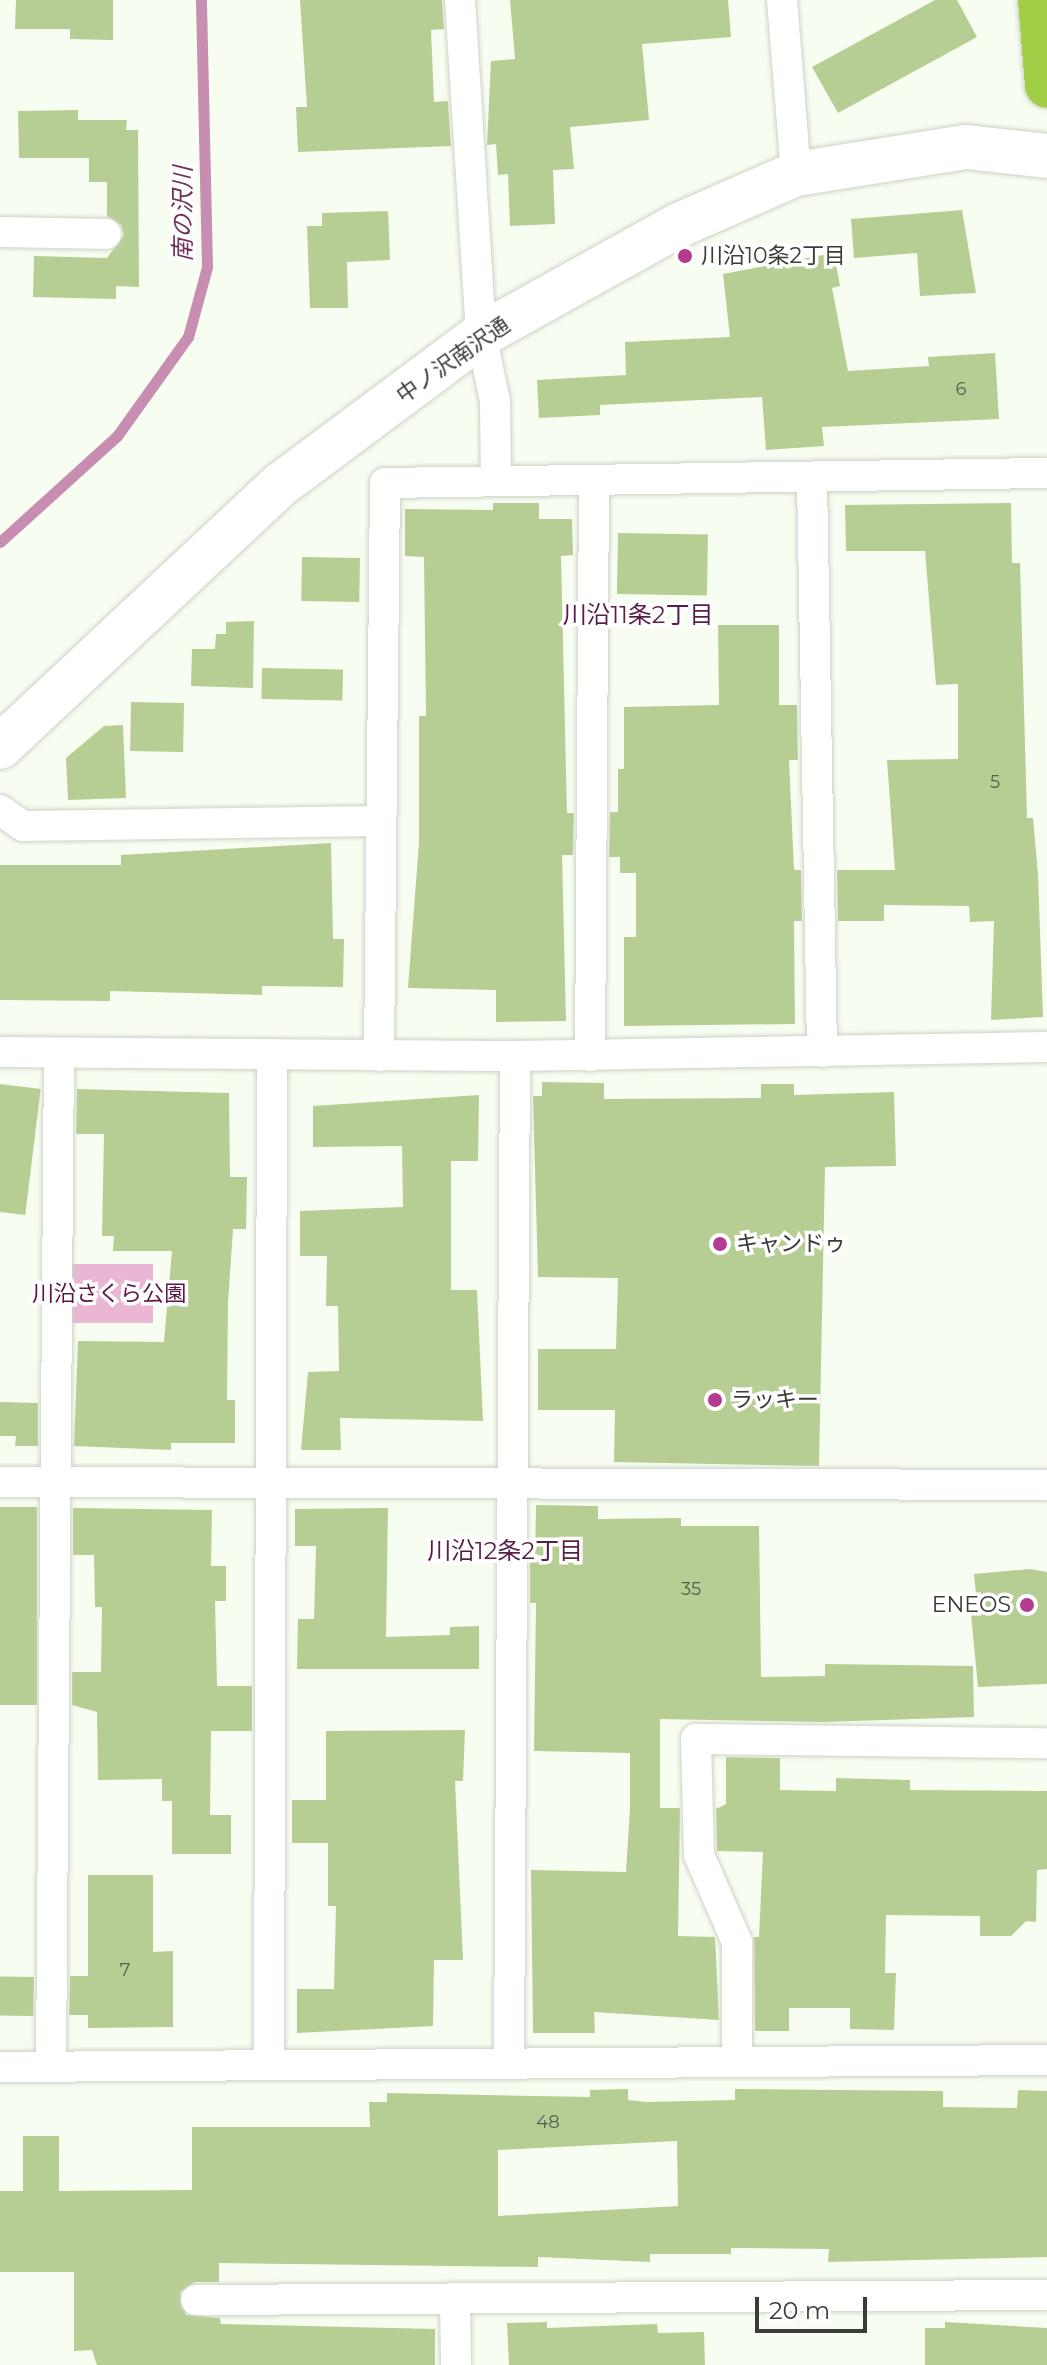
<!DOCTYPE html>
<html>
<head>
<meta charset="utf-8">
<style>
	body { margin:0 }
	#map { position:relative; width:1047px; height:2365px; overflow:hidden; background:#f8fdf1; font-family:Montserrat,"Noto Sans JP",sans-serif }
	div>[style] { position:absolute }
	.green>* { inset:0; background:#e9b7d4; transform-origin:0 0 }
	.stream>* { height:11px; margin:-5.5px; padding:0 5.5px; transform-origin:5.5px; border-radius:5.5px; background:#c88eb1 }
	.building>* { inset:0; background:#b6ce93; transform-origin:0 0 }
	.roads { filter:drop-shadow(0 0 2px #cdd2c6) drop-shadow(0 0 2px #cdd2c6) }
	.street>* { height:30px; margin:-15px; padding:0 15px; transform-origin:15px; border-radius:15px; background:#fff }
	.secondary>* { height:44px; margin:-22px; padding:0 22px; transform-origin:22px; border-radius:22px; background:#fff }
	.highway>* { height:44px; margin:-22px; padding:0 22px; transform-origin:22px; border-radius:22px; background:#a1ce47 }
	.dots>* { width:22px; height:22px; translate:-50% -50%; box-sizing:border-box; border:4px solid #fff; border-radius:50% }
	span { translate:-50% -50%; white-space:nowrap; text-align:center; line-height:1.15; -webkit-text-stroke:7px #fff; paint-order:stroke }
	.number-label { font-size:18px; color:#59604e }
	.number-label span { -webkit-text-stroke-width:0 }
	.poi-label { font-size:22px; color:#3a3c37 }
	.left { translate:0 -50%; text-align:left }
	.right { translate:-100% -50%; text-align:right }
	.street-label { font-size:22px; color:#3a3c37 }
	.park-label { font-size:22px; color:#5b1746 }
	.water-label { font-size:24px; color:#742e5c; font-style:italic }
	.neighbourhood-label { font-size:24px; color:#591e46 }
	.scale { position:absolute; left:755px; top:2297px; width:112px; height:36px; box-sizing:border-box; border:4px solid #3a3c37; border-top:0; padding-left:10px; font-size:24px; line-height:28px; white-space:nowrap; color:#3a3c37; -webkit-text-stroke:6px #fff; paint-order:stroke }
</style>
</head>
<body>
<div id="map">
	<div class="green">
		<i style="left:67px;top:1264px;width:86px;height:59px"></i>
	</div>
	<div class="stream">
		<i style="left:0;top:542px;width:158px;rotate:-42.2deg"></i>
		<i style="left:117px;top:436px;width:122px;rotate:-54.4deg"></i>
		<i style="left:188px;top:337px;width:73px;rotate:-74.8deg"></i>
		<i style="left:207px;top:267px;width:267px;rotate:-91.3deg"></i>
	</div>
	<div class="building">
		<i style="clip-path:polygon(16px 0,113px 0,113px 40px,70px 39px,70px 29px,15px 29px)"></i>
		<i style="clip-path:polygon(300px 0,442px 0,444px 29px,431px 30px,434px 102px,448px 101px,451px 146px,298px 152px,296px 107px,307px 107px)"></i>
		<i style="clip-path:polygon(510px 0,728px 0,731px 37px,642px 44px,649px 120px,570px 127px,574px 169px,553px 170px,555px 224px,510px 226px,508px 174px,498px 175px,496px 144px,487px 145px,491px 61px,515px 59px)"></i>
		<i style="clip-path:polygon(935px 0,957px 0,977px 37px,838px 113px,812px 67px)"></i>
		<i style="clip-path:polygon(78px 110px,78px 120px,127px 120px,126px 130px,138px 130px,139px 287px,116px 286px,116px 299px,33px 297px,34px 256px,107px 258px,124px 235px,121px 225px,107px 216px,107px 182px,89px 182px,89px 158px,19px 158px,18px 111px)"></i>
		<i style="clip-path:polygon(962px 210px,976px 293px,920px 296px,917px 253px,854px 258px,851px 219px)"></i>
		<i style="clip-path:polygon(388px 211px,390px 260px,347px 262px,348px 308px,310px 308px,307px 226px,322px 226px,322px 213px)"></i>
		<i style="clip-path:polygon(834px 253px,840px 286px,832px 288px,848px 371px,929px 366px,928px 357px,995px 353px,999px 419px,822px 427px,824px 446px,766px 450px,762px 397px,600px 405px,600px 415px,539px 418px,537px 380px,626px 375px,625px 342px,730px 337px,723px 274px)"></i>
		<i style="clip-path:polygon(493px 503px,539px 503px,539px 519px,572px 519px,573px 555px,561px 556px,567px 813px,574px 813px,573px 855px,562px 855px,566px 1021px,496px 1022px,496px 990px,408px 988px,419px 842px,419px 716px,426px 716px,424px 557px,405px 556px,405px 509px,493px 510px)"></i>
		<i style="clip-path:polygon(1011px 503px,1012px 563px,1020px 563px,1027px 818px,1033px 818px,1038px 874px,1043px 1017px,991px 1020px,994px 921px,970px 922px,969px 906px,884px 905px,884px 921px,838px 921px,837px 870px,895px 870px,887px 760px,958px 759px,958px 684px,936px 685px,925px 551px,846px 551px,845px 505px)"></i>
		<i style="left:618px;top:533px;width:90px;height:61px;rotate:1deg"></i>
		<i style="left:302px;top:557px;width:58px;height:44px;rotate:1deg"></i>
		<i style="clip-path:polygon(254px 621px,253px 688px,191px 686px,192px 649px,215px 649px,216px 634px,226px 634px,226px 622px)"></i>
		<i style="clip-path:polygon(718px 625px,779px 625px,779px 705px,797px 705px,798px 760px,789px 760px,794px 870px,801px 870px,802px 921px,794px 921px,795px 1024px,624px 1026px,624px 937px,636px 937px,636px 873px,620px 873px,620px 857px,609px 857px,610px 812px,618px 812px,618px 769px,624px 769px,624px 707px,719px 705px)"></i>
		<i style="left:262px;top:668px;width:81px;height:31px;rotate:1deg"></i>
		<i style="left:131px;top:702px;width:53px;height:49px;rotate:1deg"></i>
		<i style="clip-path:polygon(123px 725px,126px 798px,68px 800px,66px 758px,104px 726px)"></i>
		<i style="clip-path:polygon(331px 843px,333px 939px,344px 939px,343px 987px,262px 986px,262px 995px,110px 991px,110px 1001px,0 1000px,0 865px,121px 865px,121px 855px)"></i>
		<i style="clip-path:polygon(542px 1082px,604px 1083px,604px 1099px,761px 1098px,761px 1084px,794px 1084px,794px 1095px,894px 1092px,896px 1166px,825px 1167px,819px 1466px,614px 1462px,615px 1410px,538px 1410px,538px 1349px,616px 1349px,618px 1278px,538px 1277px,533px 1096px,542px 1096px)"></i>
		<i style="left:0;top:1084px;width:41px;height:127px;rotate:7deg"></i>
		<i style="clip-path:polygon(77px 1089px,229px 1093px,230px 1177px,247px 1177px,246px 1229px,233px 1229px,228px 1303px,227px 1400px,235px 1400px,235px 1443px,171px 1443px,171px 1450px,74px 1446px,78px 1341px,164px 1342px,172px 1251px,113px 1251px,114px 1236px,102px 1236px,104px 1134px,76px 1134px)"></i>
		<i style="clip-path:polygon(479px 1095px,478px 1161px,451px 1161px,451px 1290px,477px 1290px,483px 1421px,340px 1418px,341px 1450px,301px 1450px,308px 1372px,339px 1371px,338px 1306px,326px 1306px,327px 1256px,300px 1256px,300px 1211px,403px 1207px,402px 1146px,313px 1147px,313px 1106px)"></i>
		<i style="clip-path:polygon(0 1402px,38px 1403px,38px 1446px,15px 1446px,16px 1436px,0 1436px)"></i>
		<i style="clip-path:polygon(536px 1505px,598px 1506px,598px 1519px,681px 1518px,681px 1526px,759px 1526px,761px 1677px,825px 1676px,825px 1664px,973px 1666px,974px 1717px,823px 1722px,660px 1719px,660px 1808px,680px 1808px,678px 1936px,715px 1937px,719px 2020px,594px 2012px,595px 2033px,533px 2033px,531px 1870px,626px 1872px,630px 1808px,630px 1753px,534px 1751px,536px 1603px,530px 1603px,530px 1562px,535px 1562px)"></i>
		<i style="left:0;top:1507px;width:37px;height:198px"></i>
		<i style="clip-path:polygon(73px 1508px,212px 1510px,211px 1566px,226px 1566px,226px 1601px,215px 1601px,217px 1686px,252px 1686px,252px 1731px,211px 1731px,210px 1815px,231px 1815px,231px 1854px,172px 1854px,172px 1801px,162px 1801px,162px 1779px,98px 1780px,97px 1712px,72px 1705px,72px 1672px,101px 1672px,102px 1607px,95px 1607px,94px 1555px,73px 1555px)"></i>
		<i style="clip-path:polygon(388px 1508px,386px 1637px,450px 1635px,450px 1627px,479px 1626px,479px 1669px,297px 1669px,298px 1619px,314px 1619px,316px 1546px,295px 1546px,295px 1509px)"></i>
		<i style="clip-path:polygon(1030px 1569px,1047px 1572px,1047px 1684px,978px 1687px,970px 1604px,977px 1604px,974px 1574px)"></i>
		<i style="clip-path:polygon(465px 1730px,463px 1781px,455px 1781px,463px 1960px,434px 1960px,433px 2026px,297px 2033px,297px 1989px,334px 1989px,336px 1906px,328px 1906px,328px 1843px,292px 1843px,292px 1800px,326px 1800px,326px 1731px)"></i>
		<i style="clip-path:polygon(726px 1757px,780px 1758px,780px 1790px,836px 1791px,836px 1778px,910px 1780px,910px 1790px,1047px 1791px,1047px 1869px,1037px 1870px,1036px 1922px,1026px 1921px,1011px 1936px,980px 1936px,980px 1916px,886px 1915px,885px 1973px,896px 1973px,894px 2030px,850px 2029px,850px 2008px,789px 2008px,789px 2031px,755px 2031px,754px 1937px,759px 1937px,763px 1852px,717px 1851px,716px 1809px,726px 1804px)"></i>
		<i style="clip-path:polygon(88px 1875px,153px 1875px,153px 1952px,173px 1951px,173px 2027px,88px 2028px,88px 2015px,69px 2015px,70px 1976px,88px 1976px)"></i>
		<i style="left:34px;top:1977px;width:39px;height:34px;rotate:91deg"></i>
		<i style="clip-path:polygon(evenodd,628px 2089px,628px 2100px,646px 2102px,735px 2100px,735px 2089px,943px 2091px,943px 2107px,1017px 2108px,1018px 2090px,1047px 2091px,1047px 2257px,828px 2262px,829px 2249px,731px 2248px,731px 2254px,650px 2254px,650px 2262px,538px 2257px,538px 2267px,219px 2263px,219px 2282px,195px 2282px,180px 2292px,186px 2315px,220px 2318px,221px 2324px,435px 2329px,435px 2365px,97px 2365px,92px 2350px,74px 2351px,74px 2272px,0 2272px,0 2191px,23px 2191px,23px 2136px,59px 2136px,59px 2191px,192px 2190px,192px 2127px,370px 2127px,369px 2102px,387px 2102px,387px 2093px,590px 2097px,590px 2090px,628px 2089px,677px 2141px,678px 2206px,498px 2216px,498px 2150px,677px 2141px)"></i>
		<i style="clip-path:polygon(547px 2322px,547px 2328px,657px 2324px,658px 2333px,704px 2332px,705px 2365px,509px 2365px,507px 2323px)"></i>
		<i style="clip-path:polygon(945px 2322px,1047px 2328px,1047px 2365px,925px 2365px,925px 2328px,945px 2328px)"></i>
	</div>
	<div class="roads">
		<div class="street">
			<i style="left:460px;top:0;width:336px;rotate:86.4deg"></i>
			<i style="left:481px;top:335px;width:67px;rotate:78deg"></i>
			<i style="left:495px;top:401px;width:80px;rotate:89.3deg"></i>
			<i style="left:782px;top:0;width:175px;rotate:85.4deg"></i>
			<i style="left:0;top:232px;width:106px;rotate:1.1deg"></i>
			<i style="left:812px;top:478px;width:574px;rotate:89deg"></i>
			<i style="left:0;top:810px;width:28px;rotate:35deg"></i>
			<i style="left:23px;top:826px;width:357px;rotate:-0.8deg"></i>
			<i style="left:0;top:1052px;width:515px;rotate:0.45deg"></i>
			<i style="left:515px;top:1056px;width:532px;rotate:-0.97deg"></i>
			<i style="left:379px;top:1056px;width:573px;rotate:-89.4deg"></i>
			<i style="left:385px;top:483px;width:662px;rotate:-0.87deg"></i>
			<i style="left:590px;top:1056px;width:576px;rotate:-89.6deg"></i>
			<i style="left:0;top:1482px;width:1047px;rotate:0.16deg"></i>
			<i style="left:737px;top:2062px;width:120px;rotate:-90deg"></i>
			<i style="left:737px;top:1942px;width:95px;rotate:-113.6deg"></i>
			<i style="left:699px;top:1855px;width:116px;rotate:-91.5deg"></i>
			<i style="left:696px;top:1739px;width:351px;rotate:0.7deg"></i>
			<i style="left:509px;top:2063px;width:1007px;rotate:-89.66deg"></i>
			<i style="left:269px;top:2064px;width:1010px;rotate:-89.83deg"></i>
			<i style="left:51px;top:2066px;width:1013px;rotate:-89.55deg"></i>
			<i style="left:0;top:2067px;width:1047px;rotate:-0.38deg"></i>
			<i style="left:455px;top:2299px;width:66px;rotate:89.1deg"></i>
			<i style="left:196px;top:2300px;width:851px;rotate:-0.34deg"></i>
		</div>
		<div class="secondary">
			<i style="left:0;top:747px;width:383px;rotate:-43.1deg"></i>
			<i style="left:280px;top:485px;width:251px;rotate:-36.7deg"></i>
			<i style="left:481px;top:335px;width:224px;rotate:-29.1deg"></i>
			<i style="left:677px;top:226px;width:130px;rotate:-23.6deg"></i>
			<i style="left:796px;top:174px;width:172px;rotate:-9deg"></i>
			<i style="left:966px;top:147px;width:81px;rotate:6.3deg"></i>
		</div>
		<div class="highway">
			<i style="left:1040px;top:0;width:86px;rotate:85.3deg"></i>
		</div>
	</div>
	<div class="dots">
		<i style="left:685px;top:256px;background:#b43b8e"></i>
		<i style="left:720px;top:1244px;background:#b43b8e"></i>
		<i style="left:715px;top:1400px;background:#b43b8e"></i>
		<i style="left:1027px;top:1605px;background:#b43b8e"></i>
	</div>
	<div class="number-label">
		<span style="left:961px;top:389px">6</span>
		<span style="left:995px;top:782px">5</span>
		<span style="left:691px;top:1589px">35</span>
		<span style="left:125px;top:1970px">7</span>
		<span style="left:548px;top:2122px">48</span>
	</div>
	<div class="poi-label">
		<span class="left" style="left:701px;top:256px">川沿10条2丁目</span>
		<span class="left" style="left:736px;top:1244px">キャンドゥ</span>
		<span class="left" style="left:731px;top:1400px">ラッキー</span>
		<span class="right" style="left:1011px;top:1605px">ENEOS</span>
	</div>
	<div class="street-label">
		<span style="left:453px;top:360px;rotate:-35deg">中ノ沢南沢通</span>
	</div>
	<div class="park-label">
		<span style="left:109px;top:1294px">川沿さくら公園</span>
	</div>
	<div class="water-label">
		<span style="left:183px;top:214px;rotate:-90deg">南の沢川</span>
	</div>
	<div class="neighbourhood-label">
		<span style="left:638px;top:615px">川沿11条2丁目</span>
		<span style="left:505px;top:1551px">川沿12条2丁目</span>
	</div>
	<div class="scale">20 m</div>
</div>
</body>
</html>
